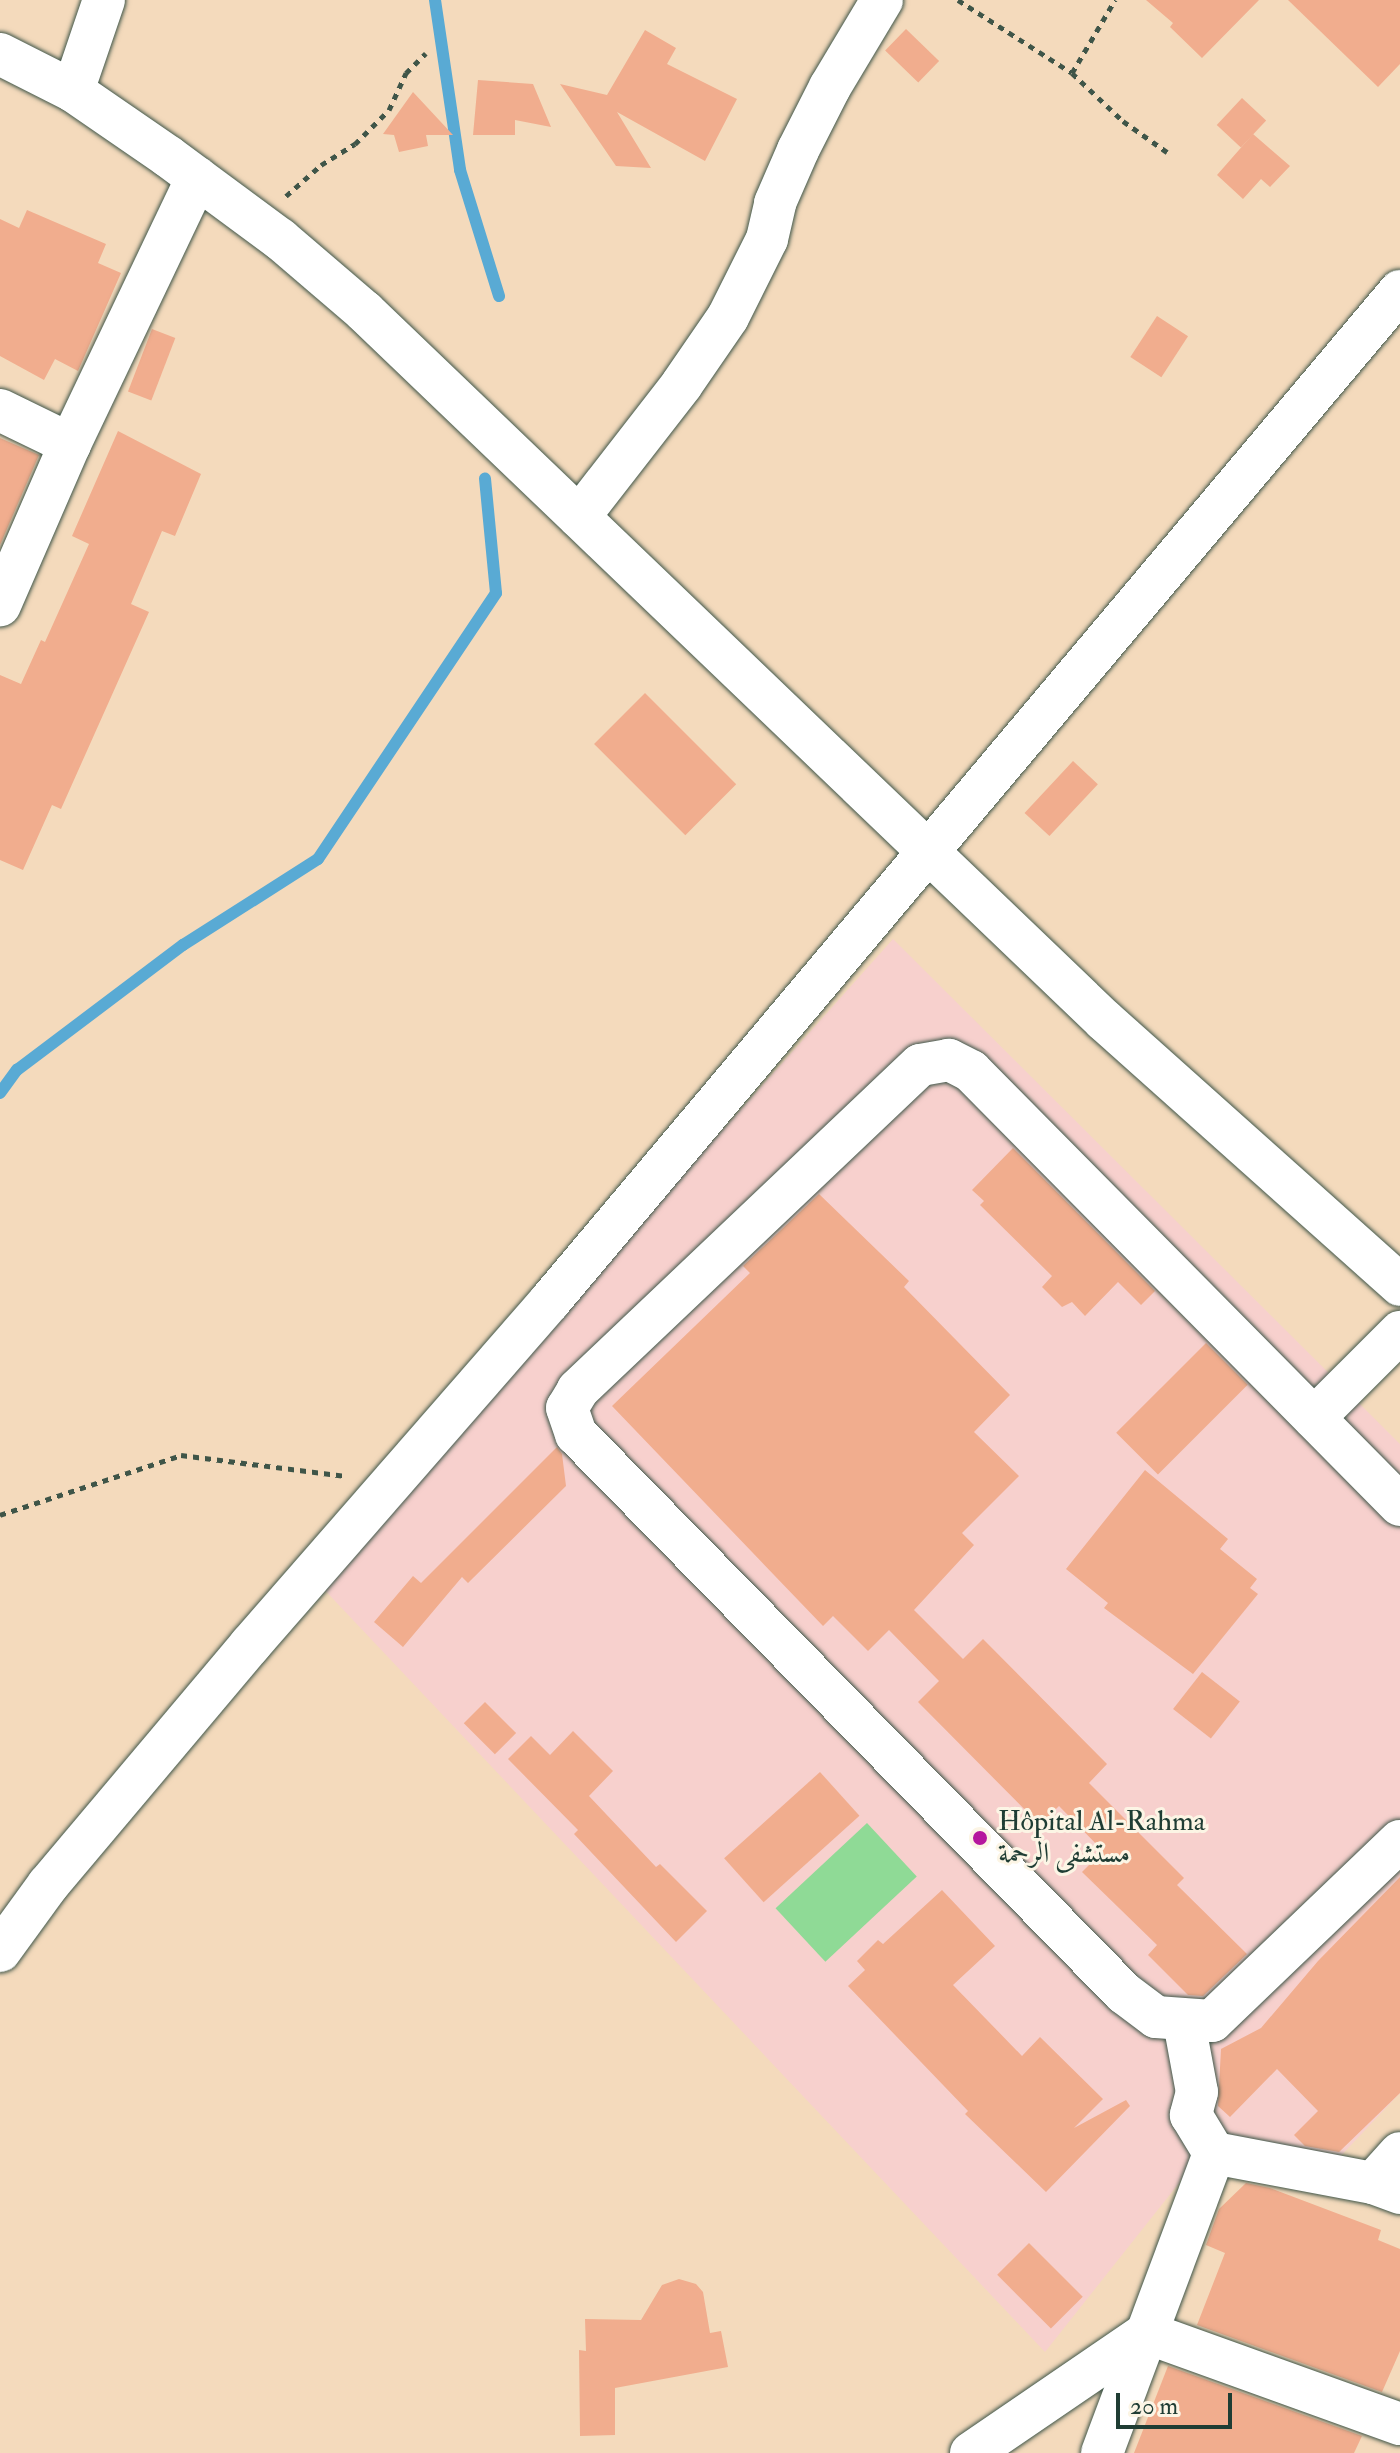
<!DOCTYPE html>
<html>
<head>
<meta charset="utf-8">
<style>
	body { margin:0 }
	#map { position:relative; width:1400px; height:2453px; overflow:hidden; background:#f4dabc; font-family:"IM FELL Double Pica",Amiri,serif }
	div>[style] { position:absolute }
	.built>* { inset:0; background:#f7d0cd }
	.green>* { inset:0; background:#8fda96; transform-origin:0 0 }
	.stream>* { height:12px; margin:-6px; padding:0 6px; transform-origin:6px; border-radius:6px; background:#59aad4 }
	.building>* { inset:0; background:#f1ad8e; transform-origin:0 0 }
	.path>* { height:5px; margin-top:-2.5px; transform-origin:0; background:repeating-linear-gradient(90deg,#3f5548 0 6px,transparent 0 12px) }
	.roads { filter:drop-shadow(0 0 2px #3f5548) drop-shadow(0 0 2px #3f5548) }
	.minor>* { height:42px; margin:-21px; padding:0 21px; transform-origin:21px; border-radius:21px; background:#fff }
	.dots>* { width:22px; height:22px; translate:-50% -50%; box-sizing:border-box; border:4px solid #fcf5e5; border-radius:50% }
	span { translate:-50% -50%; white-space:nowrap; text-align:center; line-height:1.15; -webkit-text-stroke:6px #fcf5e5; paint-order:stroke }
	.poi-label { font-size:28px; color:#1f3d34 }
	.left { translate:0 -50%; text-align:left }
	.scale { position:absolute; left:1116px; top:2393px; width:116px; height:36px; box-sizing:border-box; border:4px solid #1f3d34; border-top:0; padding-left:10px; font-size:24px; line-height:28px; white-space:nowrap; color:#1f3d34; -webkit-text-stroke:6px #fcf5e5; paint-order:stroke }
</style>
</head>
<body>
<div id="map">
	<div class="built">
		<i style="clip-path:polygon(893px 939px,1400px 1444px,1400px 2093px,1335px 2162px,1210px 2144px,1045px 2352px,318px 1583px)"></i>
	</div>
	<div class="green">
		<i style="left:867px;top:1823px;width:73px;height:125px;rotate:47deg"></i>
	</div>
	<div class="stream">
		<i style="left:435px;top:0;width:172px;rotate:81.6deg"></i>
		<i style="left:460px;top:170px;width:132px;rotate:72.8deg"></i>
		<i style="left:0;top:1093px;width:29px;rotate:-54deg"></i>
		<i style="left:17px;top:1070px;width:208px;rotate:-37deg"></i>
		<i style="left:183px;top:945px;width:160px;rotate:-32.5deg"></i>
		<i style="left:318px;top:859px;width:320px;rotate:-56.2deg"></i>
		<i style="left:496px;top:593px;width:115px;rotate:-95.5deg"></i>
	</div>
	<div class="building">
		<i style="clip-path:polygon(1146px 0,1259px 0,1202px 58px,1170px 27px,1173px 23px)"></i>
		<i style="clip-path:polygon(1288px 0,1400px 0,1400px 64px,1378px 87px)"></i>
		<i style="left:906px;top:29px;width:46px;height:30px;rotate:44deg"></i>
		<i style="clip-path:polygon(645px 30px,676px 48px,667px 64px,737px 99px,705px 161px,617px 112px,651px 168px,616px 166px,560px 84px,607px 95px)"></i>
		<i style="clip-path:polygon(478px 80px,533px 84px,551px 127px,515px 120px,515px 135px,473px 135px)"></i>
		<i style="clip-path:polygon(413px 92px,453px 135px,426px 135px,428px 146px,399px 152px,394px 135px,383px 134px)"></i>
		<i style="left:1242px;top:98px;width:33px;height:37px;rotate:43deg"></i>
		<i style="clip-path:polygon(1253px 134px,1290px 166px,1270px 187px,1261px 179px,1243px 199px,1217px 175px)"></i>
		<i style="clip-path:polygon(27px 210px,106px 244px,98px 263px,121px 273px,78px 371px,55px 359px,44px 380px,0 356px,0 219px,19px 228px)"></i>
		<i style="left:1157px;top:316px;width:37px;height:49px;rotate:33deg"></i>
		<i style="left:152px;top:329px;width:25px;height:67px;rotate:21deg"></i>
		<i style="clip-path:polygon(118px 431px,201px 474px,175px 536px,162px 531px,131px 604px,149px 612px,61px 809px,52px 805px,23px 870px,0 860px,0 675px,21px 684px,41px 640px,45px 642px,89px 544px,72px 536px)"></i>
		<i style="clip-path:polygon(0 438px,39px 455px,0 545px)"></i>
		<i style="left:645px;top:693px;width:129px;height:72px;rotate:45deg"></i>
		<i style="left:1073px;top:761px;width:34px;height:71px;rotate:43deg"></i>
		<i style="clip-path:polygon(1013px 1148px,1155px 1291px,1141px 1305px,1118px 1282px,1085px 1316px,1072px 1302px,1062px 1307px,1042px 1287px,1052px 1276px,980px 1205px,984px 1201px,972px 1190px)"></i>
		<i style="clip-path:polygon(819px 1194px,909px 1281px,904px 1287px,1010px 1395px,974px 1432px,1019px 1476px,962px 1533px,974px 1545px,914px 1610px,963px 1659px,983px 1639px,1107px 1764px,1089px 1783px,1184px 1878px,1177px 1885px,1247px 1954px,1203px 1996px,1188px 1995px,1148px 1955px,1157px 1945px,1082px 1872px,1103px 1851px,1059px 1806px,1040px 1825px,918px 1702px,939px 1681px,889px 1630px,868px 1651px,833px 1616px,823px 1626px,612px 1406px,750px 1273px,743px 1266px)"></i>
		<i style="left:1206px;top:1343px;width:59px;height:127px;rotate:45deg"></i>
		<i style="clip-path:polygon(557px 1447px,562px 1454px,566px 1486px,468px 1583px,462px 1577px,403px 1647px,374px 1622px,413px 1576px,421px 1583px)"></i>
		<i style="clip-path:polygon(1145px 1470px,1228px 1539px,1220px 1549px,1257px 1579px,1250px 1588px,1258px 1594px,1193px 1674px,1104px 1608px,1108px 1603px,1066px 1569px)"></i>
		<i style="left:1202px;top:1672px;width:48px;height:47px;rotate:38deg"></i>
		<i style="left:485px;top:1702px;width:44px;height:30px;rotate:45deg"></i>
		<i style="clip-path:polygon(573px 1731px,613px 1771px,589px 1796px,656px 1867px,660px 1864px,707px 1911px,676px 1942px,574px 1834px,578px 1830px,508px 1759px,531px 1736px,550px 1755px)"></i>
		<i style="left:820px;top:1772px;width:59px;height:129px;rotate:48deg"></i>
		<i style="clip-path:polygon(1400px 1877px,1400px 2093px,1339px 2152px,1305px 2146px,1294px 2135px,1318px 2111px,1277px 2069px,1230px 2117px,1218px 2106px,1221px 2049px,1261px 2028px,1318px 1961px)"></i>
		<i style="clip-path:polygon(942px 1890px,995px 1946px,953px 1985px,1022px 2056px,1040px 2037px,1103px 2099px,1074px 2128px,1126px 2100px,1130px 2106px,1046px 2192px,965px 2114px,968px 2111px,848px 1986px,865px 1970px,857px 1961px,878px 1940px,883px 1944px)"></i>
		<i style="clip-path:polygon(1246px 2183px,1270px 2188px,1381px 2230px,1378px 2240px,1400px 2249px,1400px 2351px,1382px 2392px,1197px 2325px,1225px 2253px,1206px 2245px,1219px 2209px)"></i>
		<i style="left:1029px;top:2243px;width:76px;height:45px;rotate:45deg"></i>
		<i style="clip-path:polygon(679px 2279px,696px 2284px,703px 2292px,710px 2333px,721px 2331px,728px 2367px,615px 2388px,615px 2435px,580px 2436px,579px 2350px,586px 2351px,585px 2319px,641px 2320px,662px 2285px)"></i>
		<i style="clip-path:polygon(1168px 2366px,1362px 2436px,1354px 2453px,1134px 2453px)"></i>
	</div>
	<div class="path">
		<i style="left:958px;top:0;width:135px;rotate:32.6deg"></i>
		<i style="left:1072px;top:73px;width:70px;rotate:43.3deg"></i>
		<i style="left:1123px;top:121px;width:54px;rotate:35.2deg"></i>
		<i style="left:1072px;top:73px;width:85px;rotate:-59.5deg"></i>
		<i style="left:286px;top:196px;width:47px;rotate:-41.5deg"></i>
		<i style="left:321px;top:165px;width:40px;rotate:-32deg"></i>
		<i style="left:355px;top:144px;width:48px;rotate:-45deg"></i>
		<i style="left:389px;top:110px;width:41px;rotate:-65.3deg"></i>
		<i style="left:406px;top:73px;width:28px;rotate:-45deg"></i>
		<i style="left:0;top:1515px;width:191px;rotate:-18.3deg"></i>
		<i style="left:181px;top:1455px;width:164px;rotate:7.3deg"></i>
	</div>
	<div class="roads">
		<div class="minor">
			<i style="left:0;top:54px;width:82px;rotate:26.9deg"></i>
			<i style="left:73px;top:91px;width:116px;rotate:34.5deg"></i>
			<i style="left:169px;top:157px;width:138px;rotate:36.5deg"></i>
			<i style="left:280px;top:239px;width:111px;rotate:40.6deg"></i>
			<i style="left:364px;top:311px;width:1026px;rotate:43.78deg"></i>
			<i style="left:1105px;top:1021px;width:396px;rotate:41.8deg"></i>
			<i style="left:73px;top:91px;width:96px;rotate:-71.2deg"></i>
			<i style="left:0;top:410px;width:78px;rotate:25.9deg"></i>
			<i style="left:70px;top:444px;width:176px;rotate:113.5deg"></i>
			<i style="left:70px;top:444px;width:295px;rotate:-64.5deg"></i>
			<i style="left:579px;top:517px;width:168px;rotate:-52.2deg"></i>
			<i style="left:682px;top:384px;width:81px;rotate:-55.5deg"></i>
			<i style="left:728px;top:317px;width:87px;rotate:-63.4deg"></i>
			<i style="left:767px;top:239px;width:37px;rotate:-77deg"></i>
			<i style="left:775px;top:203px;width:58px;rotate:-66.5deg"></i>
			<i style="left:798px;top:150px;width:71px;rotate:-63.1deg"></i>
			<i style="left:830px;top:87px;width:101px;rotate:-59.1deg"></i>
			<i style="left:1314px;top:1418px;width:122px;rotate:-45deg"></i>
			<i style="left:1400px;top:1505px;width:610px;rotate:-134.67deg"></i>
			<i style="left:971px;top:1071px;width:25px;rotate:-153deg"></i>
			<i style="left:949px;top:1060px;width:29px;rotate:170deg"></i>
			<i style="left:920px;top:1065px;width:472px;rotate:136.5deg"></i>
			<i style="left:578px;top:1390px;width:21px;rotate:121deg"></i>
			<i style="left:567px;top:1408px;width:28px;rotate:71deg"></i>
			<i style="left:576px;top:1434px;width:783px;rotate:45.57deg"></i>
			<i style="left:1124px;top:1993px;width:40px;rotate:37deg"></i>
			<i style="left:1156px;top:2017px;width:56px;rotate:4.1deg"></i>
			<i style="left:1212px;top:2021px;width:260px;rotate:-43.8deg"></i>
			<i style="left:0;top:1951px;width:82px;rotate:-54deg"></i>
			<i style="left:48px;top:1885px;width:314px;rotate:-49.9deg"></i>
			<i style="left:250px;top:1645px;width:456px;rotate:-48.9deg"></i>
			<i style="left:550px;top:1301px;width:1320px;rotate:-49.92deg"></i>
			<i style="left:1184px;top:2022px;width:71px;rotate:79.5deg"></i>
			<i style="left:1197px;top:2092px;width:24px;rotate:105deg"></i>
			<i style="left:1191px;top:2115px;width:44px;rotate:58.8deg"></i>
			<i style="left:1214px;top:2153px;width:162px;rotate:10.7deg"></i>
			<i style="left:1373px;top:2183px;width:29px;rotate:20deg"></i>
			<i style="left:1373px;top:2183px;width:40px;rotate:-48deg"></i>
			<i style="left:971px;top:2453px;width:213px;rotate:-34.3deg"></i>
			<i style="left:1147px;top:2333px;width:269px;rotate:19.8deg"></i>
			<i style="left:1102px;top:2453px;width:320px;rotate:-69.5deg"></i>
		</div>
	</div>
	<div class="dots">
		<i style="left:980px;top:1838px;background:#b5179e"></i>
	</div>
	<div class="poi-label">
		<span class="left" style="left:998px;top:1838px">Hôpital Al-Rahma<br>مستشفى الرحمة</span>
	</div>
	<div class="scale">20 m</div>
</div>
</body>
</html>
